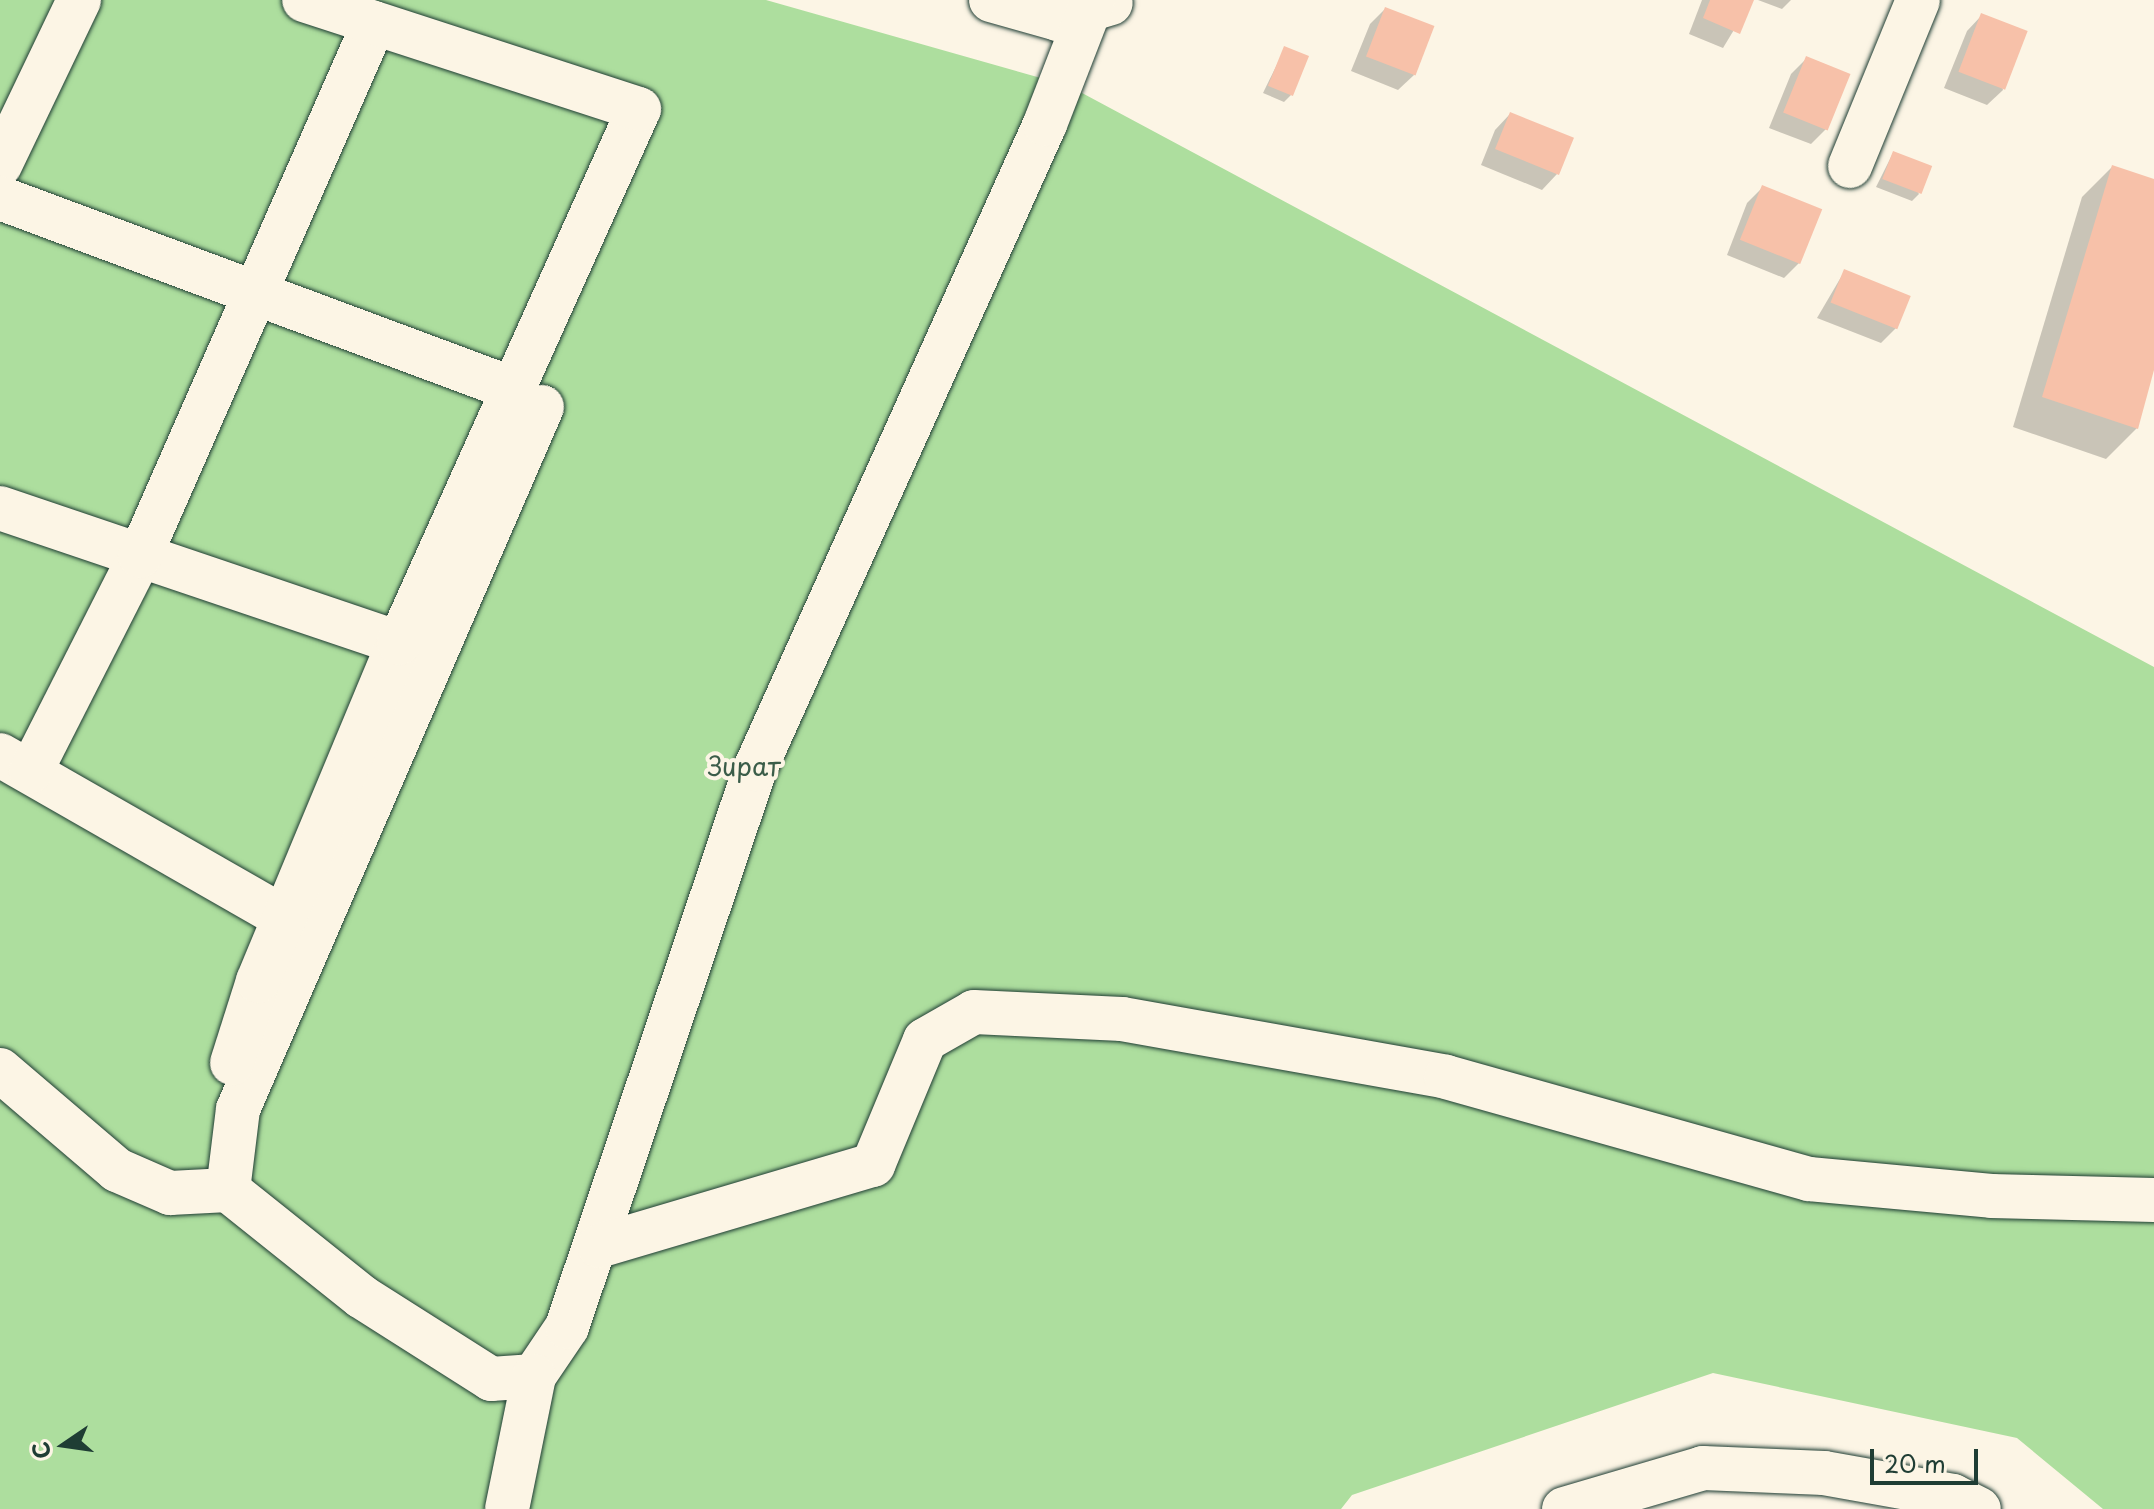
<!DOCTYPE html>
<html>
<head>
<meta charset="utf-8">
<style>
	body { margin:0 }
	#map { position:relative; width:2154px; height:1509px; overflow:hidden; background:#fcf5e5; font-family:"Playpen Sans",sans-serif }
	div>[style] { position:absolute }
	.green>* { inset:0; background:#adde9e }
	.shadow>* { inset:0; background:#0003 }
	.building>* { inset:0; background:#f7c1a9; transform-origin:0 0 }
	.roads { filter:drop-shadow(0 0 2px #1f3d34) drop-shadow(0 0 2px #1f3d34) }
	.minor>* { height:44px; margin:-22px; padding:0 22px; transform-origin:22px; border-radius:22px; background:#fcf5e5 }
	.highway>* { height:44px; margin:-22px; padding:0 22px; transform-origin:22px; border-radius:22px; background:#fcf5e5 }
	span { translate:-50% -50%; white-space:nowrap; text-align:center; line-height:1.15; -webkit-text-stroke:8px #fcf5e5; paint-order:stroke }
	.park-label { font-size:26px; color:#3b5d49 }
	.north { position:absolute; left:24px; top:1405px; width:80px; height:80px; -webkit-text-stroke:6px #fcf5e5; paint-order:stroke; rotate:257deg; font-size:22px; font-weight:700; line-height:32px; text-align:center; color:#1f3d34 }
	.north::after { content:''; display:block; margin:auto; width:28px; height:36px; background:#1f3d34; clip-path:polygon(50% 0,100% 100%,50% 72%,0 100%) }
	.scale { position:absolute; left:1870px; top:1449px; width:108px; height:36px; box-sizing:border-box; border:4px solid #1f3d34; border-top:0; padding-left:10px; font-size:24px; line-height:28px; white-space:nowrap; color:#1f3d34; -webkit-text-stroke:6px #fcf5e5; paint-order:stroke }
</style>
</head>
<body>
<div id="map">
	<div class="green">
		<i style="clip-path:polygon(0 0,766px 0,1069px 86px,2154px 667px,2154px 1509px,2103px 1509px,2017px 1438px,1713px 1373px,1352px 1495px,1341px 1509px,0 1509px)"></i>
	</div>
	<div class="shadow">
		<i style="clip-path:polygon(1702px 0,1752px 0,1723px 48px,1689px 34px)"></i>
		<i style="clip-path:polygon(1758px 0,1791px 0,1782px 9px)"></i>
		<i style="clip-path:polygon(1385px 9px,1414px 75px,1398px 90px,1351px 71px,1370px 24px)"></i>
		<i style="clip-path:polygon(1982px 15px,2003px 90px,1987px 105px,1944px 88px,1967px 31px)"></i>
		<i style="clip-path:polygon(1285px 48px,1291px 95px,1284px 102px,1263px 93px)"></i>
		<i style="clip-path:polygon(1806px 59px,1826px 129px,1811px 144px,1769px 128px,1791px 74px)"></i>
		<i style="clip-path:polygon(1510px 114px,1557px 174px,1542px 190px,1481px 165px,1495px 130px)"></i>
		<i style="clip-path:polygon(1893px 153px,1919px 194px,1912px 201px,1876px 187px)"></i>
		<i style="clip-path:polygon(2112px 167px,2154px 181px,2154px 362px,2137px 428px,2106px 459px,2013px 427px,2082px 197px)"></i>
		<i style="clip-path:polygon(1763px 187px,1799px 263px,1784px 278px,1727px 255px,1747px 203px)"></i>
		<i style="clip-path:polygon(1844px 272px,1896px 328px,1881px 343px,1817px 318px)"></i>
	</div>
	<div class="building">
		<i style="clip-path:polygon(1710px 0,1754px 0,1740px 34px,1703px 18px)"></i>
		<i style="left:1385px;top:7px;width:53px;height:53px;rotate:21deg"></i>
		<i style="left:1981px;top:13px;width:50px;height:63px;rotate:21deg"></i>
		<i style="left:1284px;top:46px;width:27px;height:43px;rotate:22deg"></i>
		<i style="left:1806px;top:56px;width:48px;height:61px;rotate:22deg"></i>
		<i style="left:1510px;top:112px;width:69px;height:40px;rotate:22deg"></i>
		<i style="left:1893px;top:151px;width:42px;height:30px;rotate:21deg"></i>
		<i style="clip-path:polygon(2112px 165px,2154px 179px,2154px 370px,2138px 429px,2042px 397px)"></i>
		<i style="left:1762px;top:185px;width:65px;height:59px;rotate:22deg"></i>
		<i style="left:1844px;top:269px;width:72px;height:36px;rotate:22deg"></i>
	</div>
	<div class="roads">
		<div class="minor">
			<i style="left:991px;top:0;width:70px;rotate:15.8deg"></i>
			<i style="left:1058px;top:19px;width:55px;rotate:-16.8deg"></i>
			<i style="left:0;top:165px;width:183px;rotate:-64.4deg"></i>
			<i style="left:1850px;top:166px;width:179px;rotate:-67.7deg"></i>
			<i style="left:0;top:198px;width:547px;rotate:20.42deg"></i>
			<i style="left:542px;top:407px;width:765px;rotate:113.41deg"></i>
			<i style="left:238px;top:1109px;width:82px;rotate:97deg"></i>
			<i style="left:228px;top:1190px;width:171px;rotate:38.6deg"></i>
			<i style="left:362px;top:1297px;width:153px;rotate:32.4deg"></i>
			<i style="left:491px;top:1379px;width:43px;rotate:-4deg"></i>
			<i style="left:534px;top:1376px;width:59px;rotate:-56deg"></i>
			<i style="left:567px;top:1327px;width:589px;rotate:-71.38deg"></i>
			<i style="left:755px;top:769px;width:707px;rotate:-65.79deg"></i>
			<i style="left:1045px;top:124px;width:133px;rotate:-68.8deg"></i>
			<i style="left:0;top:508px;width:421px;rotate:18.7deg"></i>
			<i style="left:0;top:755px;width:328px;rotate:29.8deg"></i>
			<i style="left:31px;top:771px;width:241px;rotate:-63.1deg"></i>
			<i style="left:140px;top:556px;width:582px;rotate:-66.3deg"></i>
			<i style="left:232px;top:1063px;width:86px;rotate:-72.4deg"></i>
			<i style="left:258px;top:981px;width:366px;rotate:-67.4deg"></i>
			<i style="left:399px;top:643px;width:585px;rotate:-65.8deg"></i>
			<i style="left:639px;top:109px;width:352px;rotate:-162deg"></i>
			<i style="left:0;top:1070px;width:154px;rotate:40.5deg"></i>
			<i style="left:117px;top:1170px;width:58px;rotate:23.5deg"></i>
			<i style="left:170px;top:1193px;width:58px;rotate:-3deg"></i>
			<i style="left:599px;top:1246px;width:286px;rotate:-16.5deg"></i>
			<i style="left:873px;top:1165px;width:135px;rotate:-67.4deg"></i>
			<i style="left:925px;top:1040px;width:56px;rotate:-29.7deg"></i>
			<i style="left:974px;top:1012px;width:148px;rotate:2.7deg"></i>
			<i style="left:1122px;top:1019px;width:329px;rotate:10.1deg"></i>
			<i style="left:1446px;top:1077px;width:377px;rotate:15.7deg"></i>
			<i style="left:1809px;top:1179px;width:183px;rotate:5.3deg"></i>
			<i style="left:1991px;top:1196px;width:163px;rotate:1.4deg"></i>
			<i style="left:507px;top:1509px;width:136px;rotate:-78.5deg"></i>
		</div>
		<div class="highway">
			<i style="left:1564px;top:1509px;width:145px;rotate:-16.4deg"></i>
			<i style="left:1703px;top:1468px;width:121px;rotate:2.4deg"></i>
			<i style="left:1824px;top:1473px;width:131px;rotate:10.1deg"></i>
			<i style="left:1953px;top:1496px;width:29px;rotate:27deg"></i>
		</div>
	</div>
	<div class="park-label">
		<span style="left:744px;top:766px">Зират</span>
	</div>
	<div class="north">С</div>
	<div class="scale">20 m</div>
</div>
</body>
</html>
